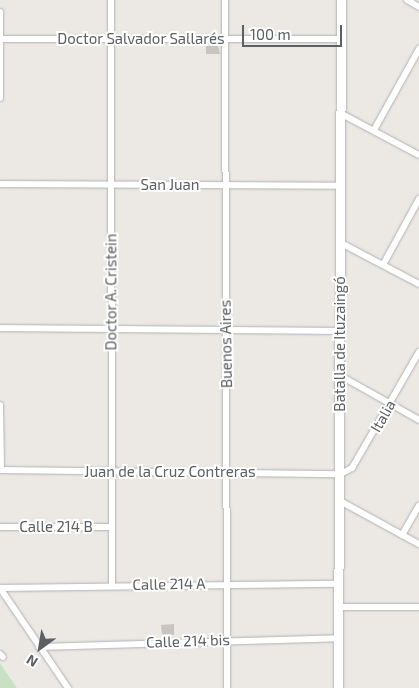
<!DOCTYPE html>
<html>
<head>
<meta charset="utf-8">
<style>
	body { margin:0 }
	#map { position:relative; width:419px; height:688px; overflow:hidden; background:#ece9e4; font-family:"Exo 2",sans-serif }
	div>[style] { position:absolute }
	.green>* { inset:0; background:#c8e1c3 }
	.building>* { inset:0; background:#c8c4c0 }
	.roads { filter:drop-shadow(0 0 1px #afb2b4) drop-shadow(0 0 1px #afb2b4) }
	.street>* { height:6px; margin:-3px; padding:0 3px; transform-origin:3px; border-radius:3px; background:#fff }
	.secondary>* { height:9px; margin:-4.5px; padding:0 4.5px; transform-origin:4.5px; border-radius:4.5px; background:#fff }
	span { translate:-50% -50%; white-space:nowrap; text-align:center; line-height:1.15; -webkit-text-stroke:4px #fff; paint-order:stroke }
	.street-label { font-size:15px; color:#5c6062 }
	.north { position:absolute; left:15px; top:623px; width:50px; height:50px; -webkit-text-stroke:4px #fff; paint-order:stroke; rotate:212deg; font-size:14px; font-weight:700; line-height:20px; text-align:center; color:#5c6062 }
	.north::after { content:''; display:block; margin:auto; width:18px; height:22px; background:#5c6062; clip-path:polygon(50% 0,100% 100%,50% 72%,0 100%) }
	.scale { position:absolute; left:242px; top:25px; width:100px; height:22px; box-sizing:border-box; border:2px solid #5c6062; border-top:0; padding-left:6px; font-size:15px; line-height:18px; white-space:nowrap; color:#5c6062; -webkit-text-stroke:4px #fff; paint-order:stroke }
</style>
</head>
<body>
<div id="map">
	<div class="green">
		<i style="clip-path:polygon(0 663px,17px 688px,0 688px)"></i>
	</div>
	<div class="building">
		<i style="clip-path:polygon(206px 46px,218px 46px,220px 54px,206px 54px)"></i>
		<i style="clip-path:polygon(174px 624px,174px 635px,162px 635px,161px 625px)"></i>
	</div>
	<div class="roads">
		<div class="street">
			<i style="left:111px;top:0;width:585px;rotate:89.9deg"></i>
			<i style="left:225px;top:0;width:688px;rotate:89.83deg"></i>
			<i style="left:407px;top:0;width:14px;rotate:30deg"></i>
			<i style="left:0;top:12px;width:86px;rotate:90deg"></i>
			<i style="left:0;top:39px;width:341px"></i>
			<i style="left:340px;top:113px;width:89px;rotate:28deg"></i>
			<i style="left:374px;top:130px;width:93px;rotate:-60.9deg"></i>
			<i style="left:0;top:184px;width:341px;rotate:0.3deg"></i>
			<i style="left:339px;top:242px;width:90px;rotate:27.7deg"></i>
			<i style="left:384px;top:263px;width:73px;rotate:-61.3deg"></i>
			<i style="left:0;top:328px;width:340px;rotate:0.5deg"></i>
			<i style="left:341px;top:376px;width:90px;rotate:29.4deg"></i>
			<i style="left:0;top:405px;width:65px;rotate:89.1deg"></i>
			<i style="left:0;top:470px;width:341px;rotate:0.7deg"></i>
			<i style="left:341px;top:474px;width:13px;rotate:-29deg"></i>
			<i style="left:352px;top:468px;width:134px;rotate:-60deg"></i>
			<i style="left:340px;top:501px;width:90px;rotate:28.6deg"></i>
			<i style="left:0;top:527px;width:112px"></i>
			<i style="left:402px;top:535px;width:34px;rotate:-60deg"></i>
			<i style="left:0;top:588px;width:339px;rotate:-0.7deg"></i>
			<i style="left:0;top:588px;width:121px;rotate:55.8deg"></i>
			<i style="left:339px;top:607px;width:80px"></i>
			<i style="left:39px;top:647px;width:299px;rotate:-1.7deg"></i>
			<i style="left:0;top:654px;width:4px;rotate:45deg"></i>
		</div>
		<div class="secondary">
			<i style="left:338px;top:688px;width:688px;rotate:-89.75deg"></i>
		</div>
	</div>
	<div class="street-label">
		<span style="left:141px;top:39px">Doctor Salvador Sallarés</span>
		<span style="left:170px;top:185px">San Juan</span>
		<span style="left:111px;top:292px;rotate:-90deg">Doctor A. Cristein</span>
		<span style="left:226px;top:344px;rotate:-91deg">Buenos Aires</span>
		<span style="left:340px;top:344px;rotate:-90deg">Batalla de Ituzaingó</span>
		<span style="left:383px;top:416px;rotate:-60deg">Italia</span>
		<span style="left:170px;top:472px">Juan de la Cruz Contreras</span>
		<span style="left:56px;top:527px">Calle 214 B</span>
		<span style="left:169px;top:584px;rotate:-1deg">Calle 214 A</span>
		<span style="left:188px;top:641px;rotate:-2deg">Calle 214 bis</span>
	</div>
	<div class="north">N</div>
	<div class="scale">100 m</div>
</div>
</body>
</html>
